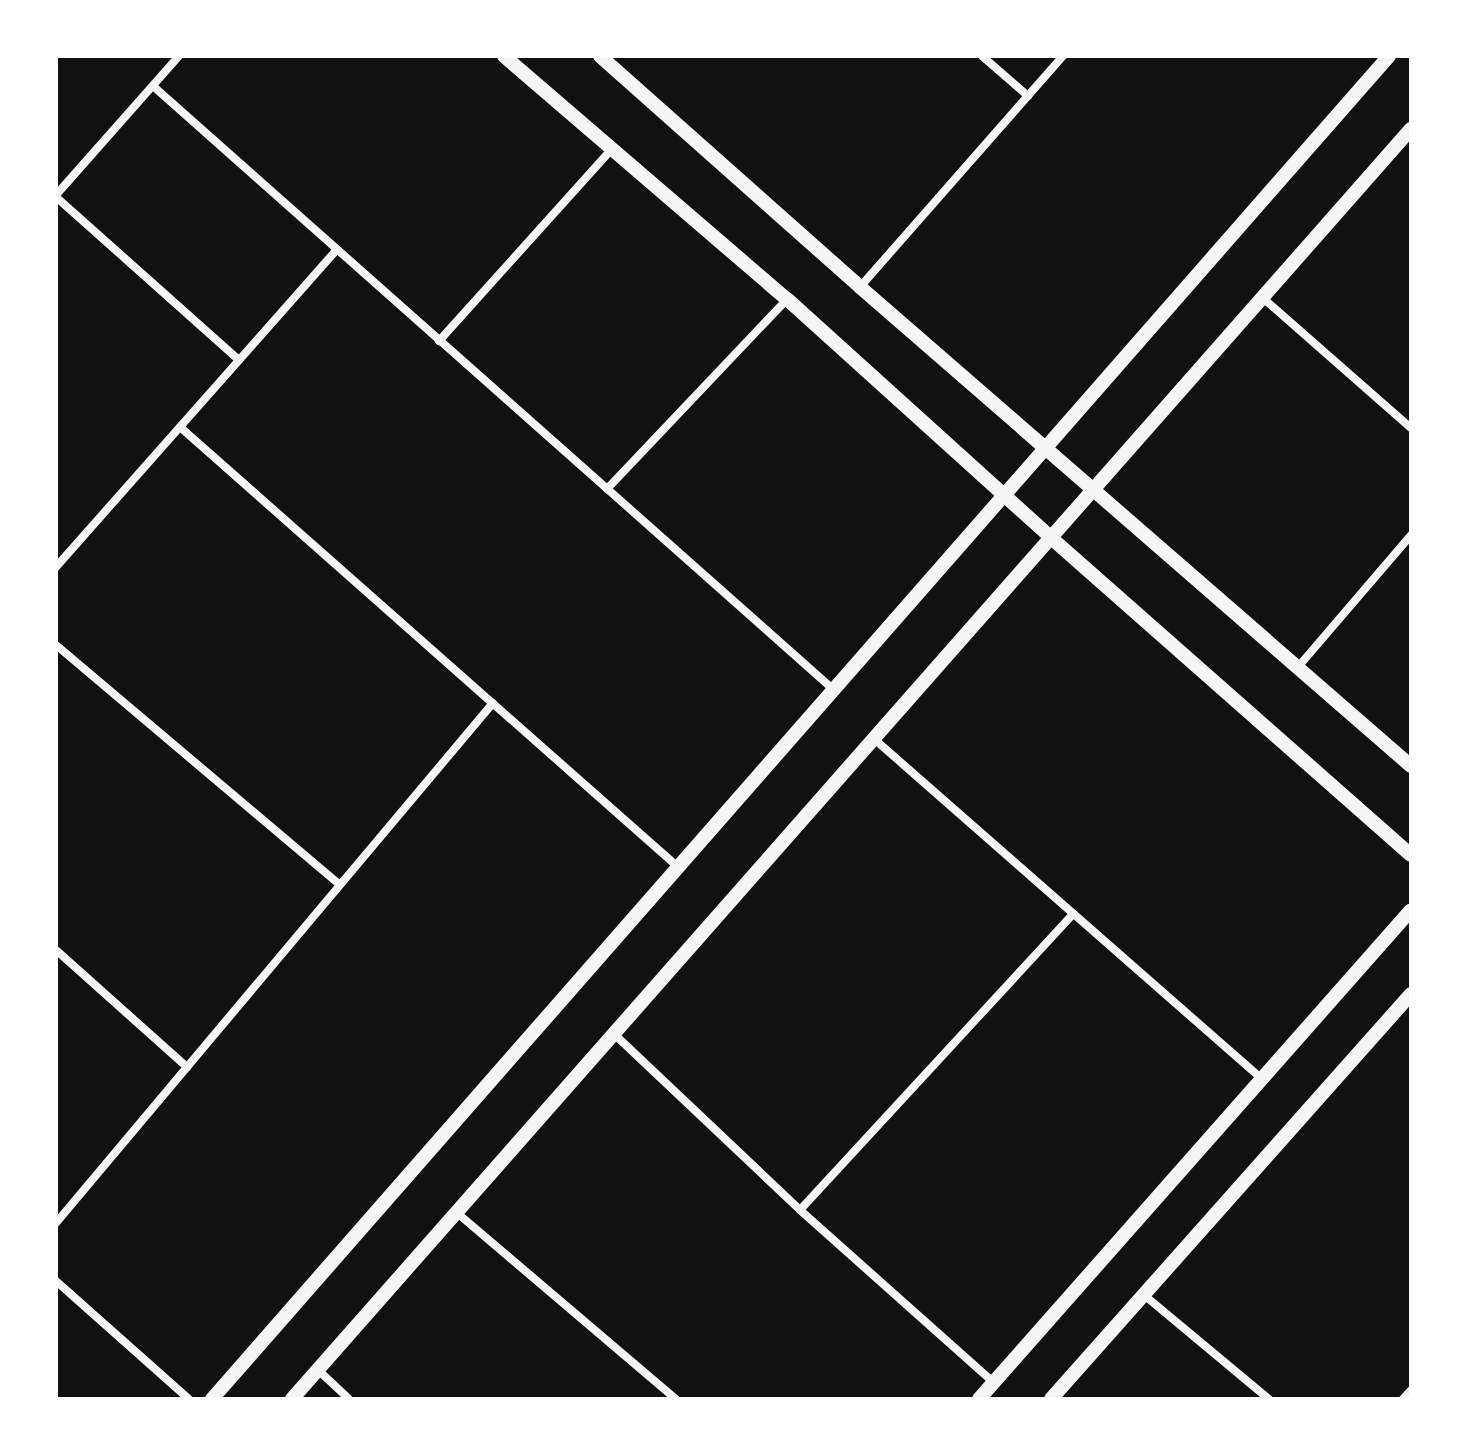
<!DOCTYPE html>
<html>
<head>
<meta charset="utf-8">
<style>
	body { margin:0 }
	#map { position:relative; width:1467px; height:1455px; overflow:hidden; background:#111; font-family:"Noto Sans",sans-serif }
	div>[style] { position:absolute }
	.minor>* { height:8px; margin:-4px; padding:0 4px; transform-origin:4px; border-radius:4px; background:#f5f5f5 }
	.tertiary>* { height:14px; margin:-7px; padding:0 7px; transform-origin:7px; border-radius:7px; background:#f5f5f5 }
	span { translate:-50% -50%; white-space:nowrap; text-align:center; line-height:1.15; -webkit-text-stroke:7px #fff; paint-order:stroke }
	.frame { position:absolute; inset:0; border:58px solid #fff; pointer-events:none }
</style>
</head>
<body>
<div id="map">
	<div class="minor">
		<i style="left:982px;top:56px;width:61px;rotate:41deg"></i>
		<i style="left:153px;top:86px;width:909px;rotate:41.57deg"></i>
		<i style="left:56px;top:195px;width:186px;rotate:-48.5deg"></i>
		<i style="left:56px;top:197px;width:245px;rotate:41.7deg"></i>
		<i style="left:860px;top:287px;width:308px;rotate:-48.7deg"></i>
		<i style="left:1264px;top:299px;width:196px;rotate:41.3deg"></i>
		<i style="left:439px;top:341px;width:258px;rotate:-48deg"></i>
		<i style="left:180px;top:427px;width:665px;rotate:41.46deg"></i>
		<i style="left:607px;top:489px;width:262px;rotate:-46.5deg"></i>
		<i style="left:56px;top:567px;width:424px;rotate:-48.5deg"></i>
		<i style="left:56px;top:645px;width:370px;rotate:40.2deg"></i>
		<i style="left:1298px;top:667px;width:174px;rotate:-49.4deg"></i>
		<i style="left:873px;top:738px;width:517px;rotate:41.24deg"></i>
		<i style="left:56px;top:950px;width:176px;rotate:41.8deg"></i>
		<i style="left:613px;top:1033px;width:257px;rotate:43.4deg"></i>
		<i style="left:800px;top:1210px;width:259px;rotate:41.7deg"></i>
		<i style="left:800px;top:1210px;width:403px;rotate:-47.3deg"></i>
		<i style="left:456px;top:1212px;width:289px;rotate:40.4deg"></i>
		<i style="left:56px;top:1223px;width:679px;rotate:-49.96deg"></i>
		<i style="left:56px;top:1281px;width:178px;rotate:41.6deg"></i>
		<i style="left:1144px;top:1295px;width:163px;rotate:39.8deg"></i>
		<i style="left:318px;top:1370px;width:42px;rotate:43.1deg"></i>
		<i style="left:1403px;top:1399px;width:12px;rotate:-48deg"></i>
	</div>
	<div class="tertiary">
		<i style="left:504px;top:56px;width:373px;rotate:40.7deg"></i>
		<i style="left:787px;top:299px;width:353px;rotate:42.1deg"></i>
		<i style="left:1049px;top:536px;width:482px;rotate:41.4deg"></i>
		<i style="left:600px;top:56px;width:348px;rotate:41.6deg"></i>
		<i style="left:860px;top:287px;width:730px;rotate:41deg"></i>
		<i style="left:212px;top:1399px;width:1786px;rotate:-48.77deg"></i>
		<i style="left:292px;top:1399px;width:1693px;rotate:-48.62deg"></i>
		<i style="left:979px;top:1399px;width:652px;rotate:-48.54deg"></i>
		<i style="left:1051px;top:1399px;width:542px;rotate:-48.37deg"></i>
	</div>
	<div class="frame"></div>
</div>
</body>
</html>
